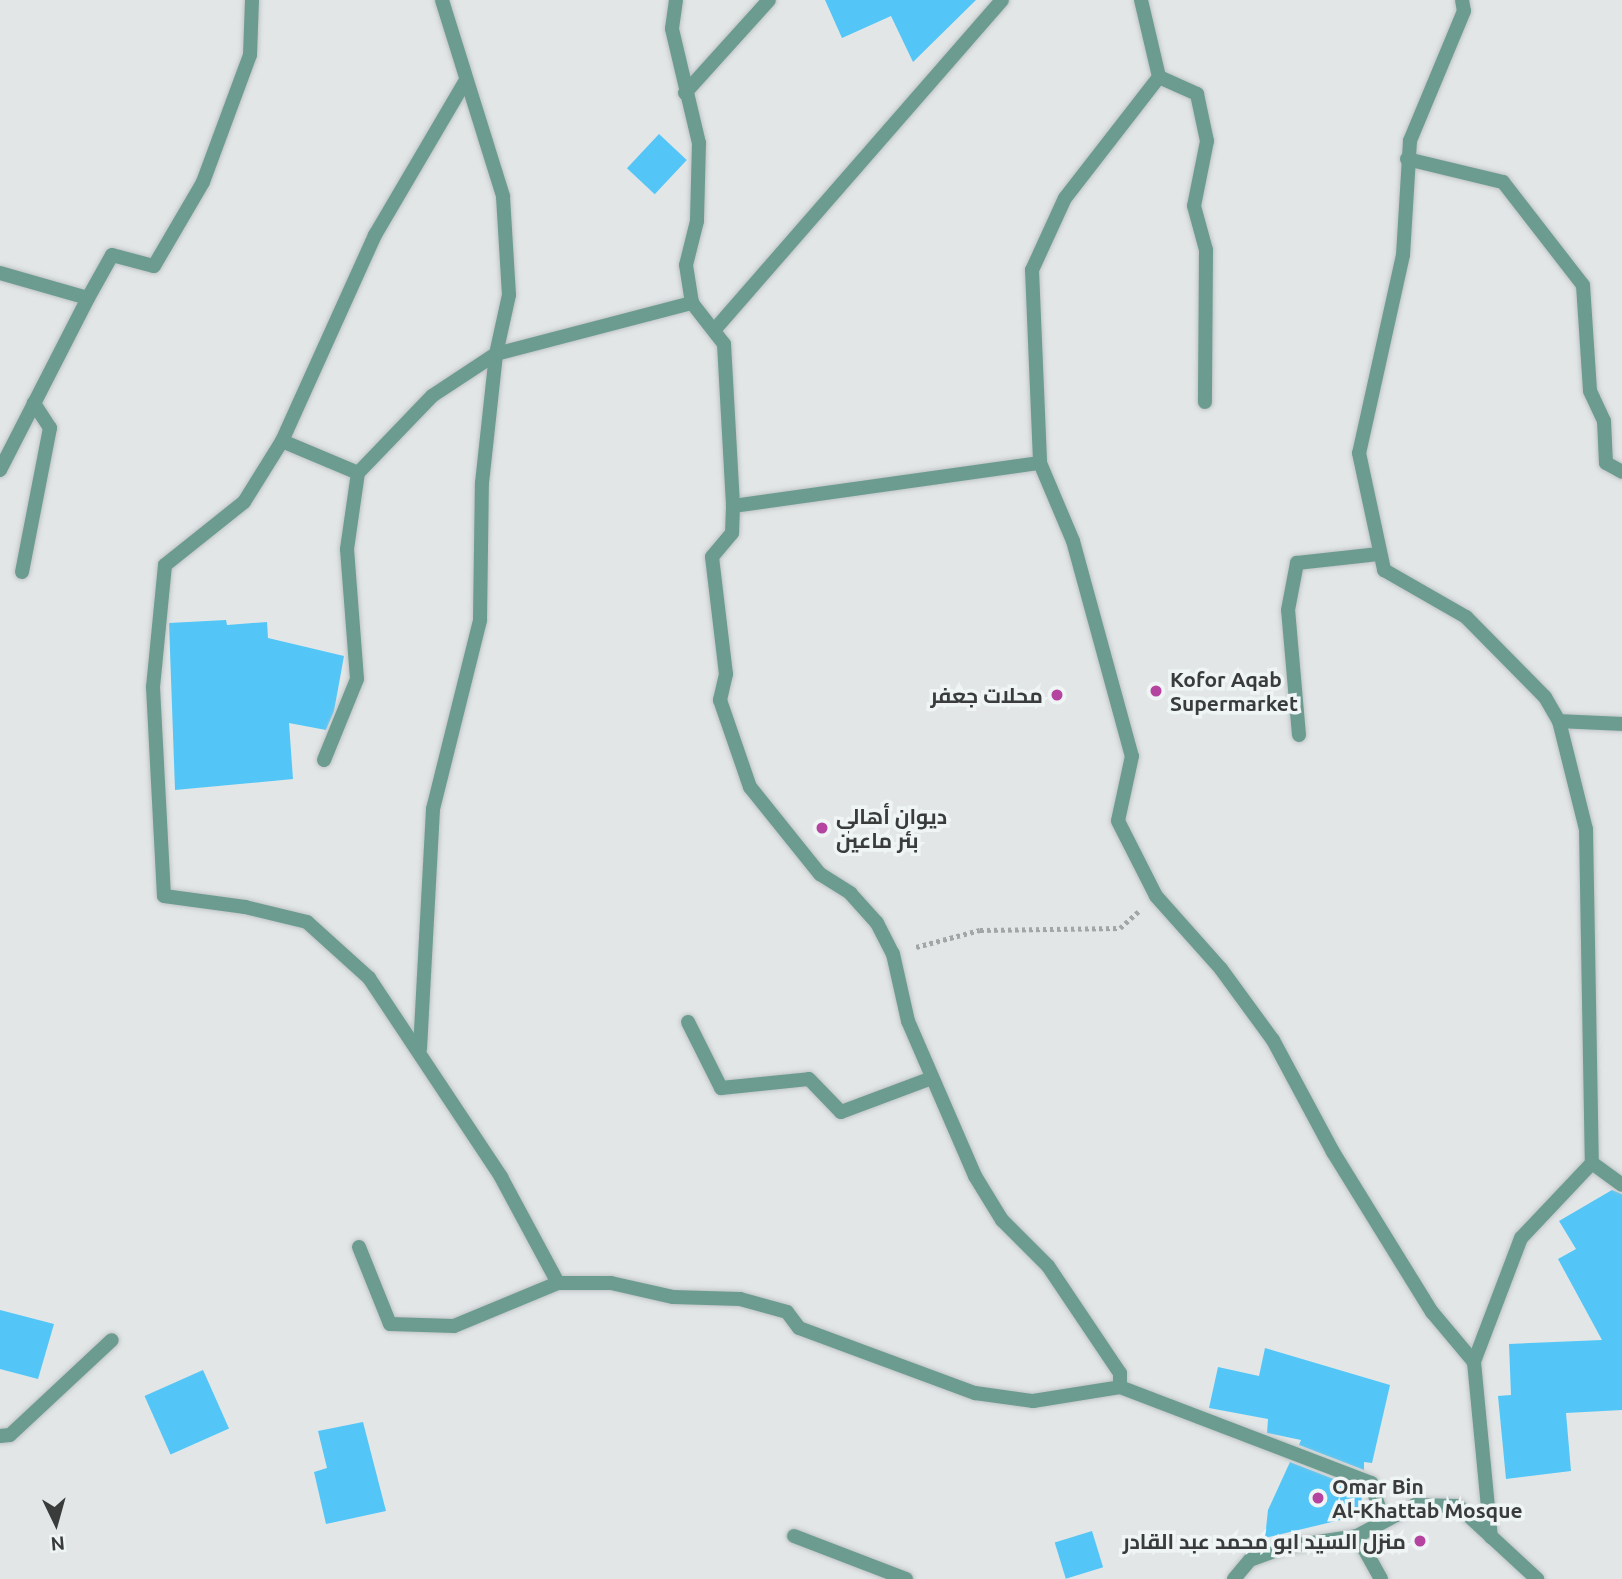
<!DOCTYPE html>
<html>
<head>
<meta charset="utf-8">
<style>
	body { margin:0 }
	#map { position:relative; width:1622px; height:1579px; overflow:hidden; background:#e2e6e7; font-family:Ubuntu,Cairo,sans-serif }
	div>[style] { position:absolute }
	.building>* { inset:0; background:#53c6f7; transform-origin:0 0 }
	.path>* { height:4.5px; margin-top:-2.25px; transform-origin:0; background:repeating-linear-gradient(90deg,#a2a6a6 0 3.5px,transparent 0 7px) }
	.roads { filter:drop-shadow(0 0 2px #c0c4c5) drop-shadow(0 0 2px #c0c4c5) }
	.minor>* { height:14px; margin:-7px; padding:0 7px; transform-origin:7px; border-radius:7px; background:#6c9c90 }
	.dots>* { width:19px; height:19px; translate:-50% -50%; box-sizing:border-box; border:4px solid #eff4f4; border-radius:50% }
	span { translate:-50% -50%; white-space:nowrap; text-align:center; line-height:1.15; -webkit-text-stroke:7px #eff4f4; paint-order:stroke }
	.poi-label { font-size:21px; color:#3a3c3c; font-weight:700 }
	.left { translate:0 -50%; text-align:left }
	.right { translate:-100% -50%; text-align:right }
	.north { position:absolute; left:21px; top:1488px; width:70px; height:70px; -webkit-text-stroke:5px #eff4f4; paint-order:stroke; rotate:175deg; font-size:19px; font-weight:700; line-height:28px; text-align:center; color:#3a3c3c }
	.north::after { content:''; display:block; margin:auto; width:24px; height:32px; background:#3a3c3c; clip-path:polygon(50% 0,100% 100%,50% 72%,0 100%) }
</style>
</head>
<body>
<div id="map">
	<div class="building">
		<i style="clip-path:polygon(825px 0,976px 0,913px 62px,891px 16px,842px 38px)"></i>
		<i style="left:659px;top:134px;width:38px;height:47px;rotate:43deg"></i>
		<i style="clip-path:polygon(226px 620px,227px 625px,267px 622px,268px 638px,344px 656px,334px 711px,326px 730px,289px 723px,293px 779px,175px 790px,169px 623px)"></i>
		<i style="clip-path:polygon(1612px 1190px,1622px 1194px,1622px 1410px,1566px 1413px,1571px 1471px,1506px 1479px,1498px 1396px,1511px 1395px,1509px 1344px,1602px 1340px,1558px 1259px,1576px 1249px,1559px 1221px)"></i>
		<i style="clip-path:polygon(0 1310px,54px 1324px,38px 1379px,0 1369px)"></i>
		<i style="clip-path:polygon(1265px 1348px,1390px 1385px,1372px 1463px,1364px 1462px,1364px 1470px,1299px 1445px,1301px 1440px,1267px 1433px,1268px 1419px,1209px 1408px,1218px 1367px,1259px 1376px)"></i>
		<i style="left:203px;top:1370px;width:64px;height:64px;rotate:66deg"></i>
		<i style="clip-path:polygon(363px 1422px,386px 1511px,326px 1524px,314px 1472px,327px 1468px,318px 1431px)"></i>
		<i style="clip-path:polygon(1290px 1462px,1362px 1490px,1361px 1515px,1265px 1538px,1268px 1510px)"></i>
		<i style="left:1092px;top:1531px;width:38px;height:39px;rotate:73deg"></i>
	</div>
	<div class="path">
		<i style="left:916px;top:947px;width:66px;rotate:-14.9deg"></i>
		<i style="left:980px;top:930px;width:140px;rotate:-0.8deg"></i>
		<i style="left:1120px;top:928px;width:27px;rotate:-42deg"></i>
	</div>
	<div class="roads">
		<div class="minor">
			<i style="left:676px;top:0;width:29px;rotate:98deg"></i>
			<i style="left:672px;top:29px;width:117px;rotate:76.7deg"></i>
			<i style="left:699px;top:143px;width:78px;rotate:91.5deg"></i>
			<i style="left:697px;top:221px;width:45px;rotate:104deg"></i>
			<i style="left:686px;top:265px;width:38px;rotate:81deg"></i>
			<i style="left:692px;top:303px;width:52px;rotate:52deg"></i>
			<i style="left:724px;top:344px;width:162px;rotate:86.8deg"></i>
			<i style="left:733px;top:506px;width:27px;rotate:92deg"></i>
			<i style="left:732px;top:533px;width:31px;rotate:130deg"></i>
			<i style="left:712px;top:557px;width:118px;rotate:83.2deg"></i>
			<i style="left:726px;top:674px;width:27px;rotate:103deg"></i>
			<i style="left:720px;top:700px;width:92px;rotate:71deg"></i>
			<i style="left:750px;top:787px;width:112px;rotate:51.2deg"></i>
			<i style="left:820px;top:874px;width:36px;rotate:32deg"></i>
			<i style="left:850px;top:893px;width:40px;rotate:48deg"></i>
			<i style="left:877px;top:923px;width:35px;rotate:63deg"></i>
			<i style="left:893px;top:954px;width:69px;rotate:77.4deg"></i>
			<i style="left:908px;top:1021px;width:169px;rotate:66.6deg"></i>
			<i style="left:975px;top:1176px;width:52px;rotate:58.5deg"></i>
			<i style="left:1002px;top:1220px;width:65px;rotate:45deg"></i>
			<i style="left:1048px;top:1266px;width:129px;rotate:56.1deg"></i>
			<i style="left:1120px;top:1373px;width:14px;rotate:90deg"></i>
			<i style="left:1120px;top:1387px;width:269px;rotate:20.9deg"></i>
			<i style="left:1371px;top:1483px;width:39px;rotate:72deg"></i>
			<i style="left:1141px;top:0;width:79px;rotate:76.8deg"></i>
			<i style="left:1159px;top:77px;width:153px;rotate:127.8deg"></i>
			<i style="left:1065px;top:198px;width:79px;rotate:114.6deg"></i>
			<i style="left:1032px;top:270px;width:193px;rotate:87.6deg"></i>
			<i style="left:1040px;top:463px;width:85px;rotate:67.1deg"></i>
			<i style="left:1073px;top:541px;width:223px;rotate:74.7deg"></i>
			<i style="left:1132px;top:756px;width:66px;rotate:102.2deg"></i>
			<i style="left:1118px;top:821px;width:84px;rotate:63.1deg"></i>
			<i style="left:1156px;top:896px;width:98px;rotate:48.3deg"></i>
			<i style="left:1221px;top:969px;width:88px;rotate:53.8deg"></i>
			<i style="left:1273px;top:1040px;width:127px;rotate:61.8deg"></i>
			<i style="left:1333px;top:1152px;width:188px;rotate:58.3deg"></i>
			<i style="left:1432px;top:1312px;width:65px;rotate:50deg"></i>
			<i style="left:1474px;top:1362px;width:176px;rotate:84.5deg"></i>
			<i style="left:1462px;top:0;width:11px;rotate:80deg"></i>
			<i style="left:1464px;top:11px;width:141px;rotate:112.6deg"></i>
			<i style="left:1410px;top:141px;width:114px;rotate:93.5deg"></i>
			<i style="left:1403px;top:255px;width:203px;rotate:102.5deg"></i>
			<i style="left:1359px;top:453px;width:120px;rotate:77.9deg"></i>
			<i style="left:1384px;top:570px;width:95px;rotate:29.8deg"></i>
			<i style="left:1466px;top:617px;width:112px;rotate:45.4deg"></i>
			<i style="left:1545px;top:697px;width:28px;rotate:60deg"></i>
			<i style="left:1559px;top:721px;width:111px;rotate:76deg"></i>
			<i style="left:1586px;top:829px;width:334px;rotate:89deg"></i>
			<i style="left:1592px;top:1163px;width:103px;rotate:133.4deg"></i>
			<i style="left:1521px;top:1238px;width:133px;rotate:110.8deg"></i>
			<i style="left:1159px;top:77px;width:42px;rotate:24.1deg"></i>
			<i style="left:1197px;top:94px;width:48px;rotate:78deg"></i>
			<i style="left:1207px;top:141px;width:66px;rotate:101.3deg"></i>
			<i style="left:1194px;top:206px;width:46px;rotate:74.7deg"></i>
			<i style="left:1206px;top:250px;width:152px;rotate:90.4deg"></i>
			<i style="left:466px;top:80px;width:180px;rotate:120.4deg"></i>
			<i style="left:375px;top:235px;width:226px;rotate:114.3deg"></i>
			<i style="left:282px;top:441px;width:72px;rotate:121.9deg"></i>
			<i style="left:244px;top:502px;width:101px;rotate:141.4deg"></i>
			<i style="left:165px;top:565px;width:123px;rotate:95.6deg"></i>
			<i style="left:153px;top:687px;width:209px;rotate:87deg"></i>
			<i style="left:164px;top:896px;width:82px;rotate:7.7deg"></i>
			<i style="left:245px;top:907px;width:64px;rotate:13.6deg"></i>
			<i style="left:307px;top:922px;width:84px;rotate:42.1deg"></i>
			<i style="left:369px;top:978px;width:239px;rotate:56.4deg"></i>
			<i style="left:501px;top:1177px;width:120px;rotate:61.7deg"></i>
			<i style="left:685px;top:93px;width:125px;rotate:-47.9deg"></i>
			<i style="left:1407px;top:159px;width:99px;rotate:13.5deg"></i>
			<i style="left:1503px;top:182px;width:130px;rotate:52.2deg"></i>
			<i style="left:1583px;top:285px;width:106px;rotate:86.2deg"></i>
			<i style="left:1590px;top:391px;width:33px;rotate:65deg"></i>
			<i style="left:1604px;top:421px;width:42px;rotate:87.3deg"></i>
			<i style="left:1606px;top:463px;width:18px;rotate:29deg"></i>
			<i style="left:0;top:273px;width:91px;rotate:15.9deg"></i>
			<i style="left:88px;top:298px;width:49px;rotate:-60.8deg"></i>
			<i style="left:112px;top:255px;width:43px;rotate:14.7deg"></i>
			<i style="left:154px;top:266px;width:97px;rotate:-59.7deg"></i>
			<i style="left:203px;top:182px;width:135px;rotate:-69.7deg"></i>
			<i style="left:250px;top:55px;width:55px;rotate:-87.9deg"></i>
			<i style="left:716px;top:328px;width:435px;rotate:-48.9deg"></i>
			<i style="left:282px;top:441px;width:82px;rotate:22.8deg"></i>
			<i style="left:358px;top:473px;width:107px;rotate:-46.1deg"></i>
			<i style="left:432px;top:396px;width:77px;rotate:-33.3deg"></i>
			<i style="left:496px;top:354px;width:203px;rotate:-14.6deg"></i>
			<i style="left:0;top:470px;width:193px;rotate:-62.9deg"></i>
			<i style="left:733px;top:506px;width:310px;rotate:-8deg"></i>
			<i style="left:22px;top:572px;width:147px;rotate:-79deg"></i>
			<i style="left:50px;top:428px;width:30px;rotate:-123deg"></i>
			<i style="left:1559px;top:721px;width:63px;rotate:2.7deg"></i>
			<i style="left:1299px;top:735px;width:125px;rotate:-95deg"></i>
			<i style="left:1288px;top:610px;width:48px;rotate:-79.2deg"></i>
			<i style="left:1297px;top:563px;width:82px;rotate:-6.3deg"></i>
			<i style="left:324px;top:760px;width:87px;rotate:-67.8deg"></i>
			<i style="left:357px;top:679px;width:130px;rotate:-94.4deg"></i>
			<i style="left:347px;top:549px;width:77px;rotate:-81.8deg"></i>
			<i style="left:688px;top:1022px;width:74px;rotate:63.4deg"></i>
			<i style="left:721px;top:1088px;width:88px;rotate:-5.8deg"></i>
			<i style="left:809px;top:1079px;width:46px;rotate:45.9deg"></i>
			<i style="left:841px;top:1112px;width:97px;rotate:-20.5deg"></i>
			<i style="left:420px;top:1049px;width:240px;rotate:-86.9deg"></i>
			<i style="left:433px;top:809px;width:195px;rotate:-76deg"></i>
			<i style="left:480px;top:620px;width:137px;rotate:-89.2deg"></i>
			<i style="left:482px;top:483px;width:130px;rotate:-83.8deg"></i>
			<i style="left:496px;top:354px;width:60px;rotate:-77.6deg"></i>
			<i style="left:509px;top:295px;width:99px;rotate:-93.5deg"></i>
			<i style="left:503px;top:196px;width:205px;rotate:-107.3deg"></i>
			<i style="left:1592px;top:1163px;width:37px;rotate:36deg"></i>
			<i style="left:359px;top:1247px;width:83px;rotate:68.1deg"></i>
			<i style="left:390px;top:1324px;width:64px;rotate:1.8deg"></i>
			<i style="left:454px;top:1326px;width:113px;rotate:-22.5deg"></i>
			<i style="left:558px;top:1283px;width:53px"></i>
			<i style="left:611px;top:1283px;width:64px;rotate:12.7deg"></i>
			<i style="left:673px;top:1297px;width:67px;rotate:1.7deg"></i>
			<i style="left:740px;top:1299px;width:49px;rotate:15.5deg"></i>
			<i style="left:787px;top:1312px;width:20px;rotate:53deg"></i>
			<i style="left:799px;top:1328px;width:188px;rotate:20.3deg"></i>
			<i style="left:975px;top:1393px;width:59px;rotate:7.9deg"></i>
			<i style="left:1033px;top:1401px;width:88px;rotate:-9.1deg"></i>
			<i style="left:0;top:1436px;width:10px;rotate:-6deg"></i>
			<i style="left:10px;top:1435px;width:139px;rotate:-43deg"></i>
			<i style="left:794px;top:1536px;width:120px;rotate:21deg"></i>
			<i style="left:1357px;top:1536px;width:49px;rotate:60.8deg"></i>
			<i style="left:1234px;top:1579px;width:25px;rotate:-50deg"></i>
			<i style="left:1250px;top:1560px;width:38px;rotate:-20deg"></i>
			<i style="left:1286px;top:1547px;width:72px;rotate:-8.8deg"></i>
			<i style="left:1357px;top:1536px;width:66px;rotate:-28.1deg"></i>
			<i style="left:1415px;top:1505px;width:43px;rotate:1.3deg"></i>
			<i style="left:1458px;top:1506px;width:108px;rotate:42.7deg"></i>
		</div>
	</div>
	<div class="dots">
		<i style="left:1156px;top:691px;background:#b544a0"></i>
		<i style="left:1057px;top:695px;background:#b544a0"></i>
		<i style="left:822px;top:828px;background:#b544a0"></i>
		<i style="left:1318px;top:1498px;background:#b544a0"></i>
		<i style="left:1420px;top:1541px;background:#b544a0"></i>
	</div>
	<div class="poi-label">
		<span class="left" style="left:1170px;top:691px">Kofor Aqab<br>Supermarket</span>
		<span class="right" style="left:1043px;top:695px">محلات جعفر</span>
		<span class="left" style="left:836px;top:828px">ديوان أهالي<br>بئر ماعين</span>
		<span class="left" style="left:1332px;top:1498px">Omar Bin<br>Al-Khattab Mosque</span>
		<span class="right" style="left:1406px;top:1541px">منزل السيد ابو محمد عبد القادر</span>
	</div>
	<div class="north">N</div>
</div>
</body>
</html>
